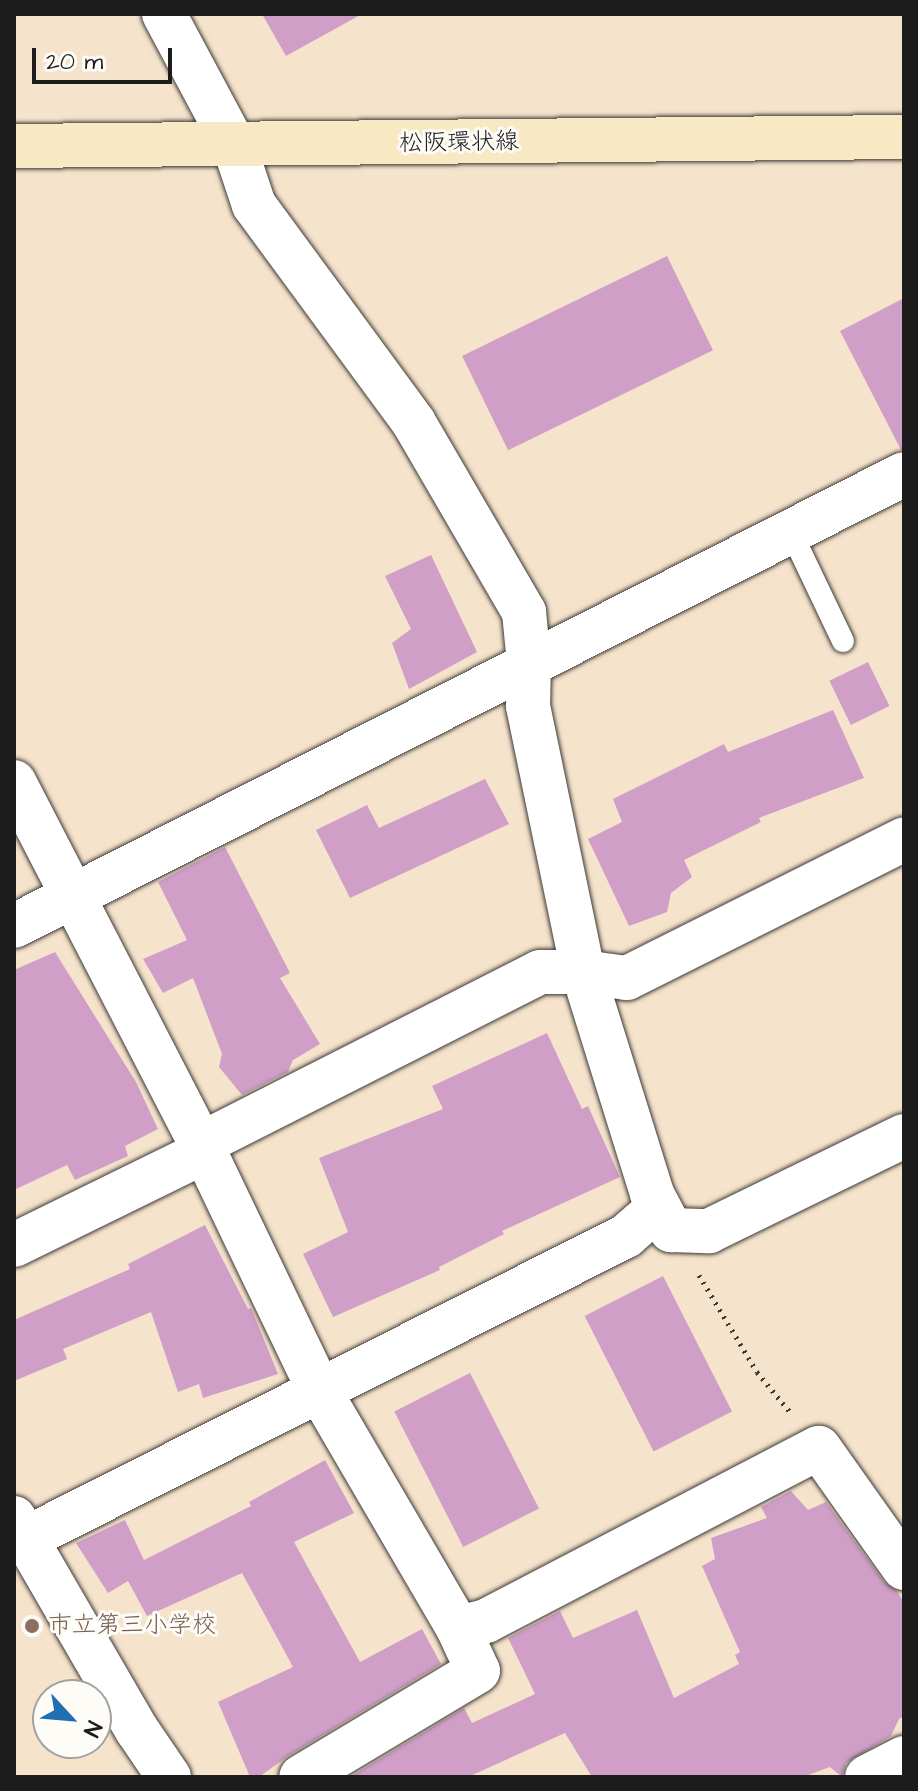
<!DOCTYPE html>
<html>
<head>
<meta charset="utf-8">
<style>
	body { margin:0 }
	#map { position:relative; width:918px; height:1791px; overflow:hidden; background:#f6e3cc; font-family:"Architects Daughter","Klee One",sans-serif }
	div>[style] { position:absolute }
	.building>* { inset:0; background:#d09fc8; transform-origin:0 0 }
	.path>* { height:5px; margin-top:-2.5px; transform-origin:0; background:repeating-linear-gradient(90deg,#3d3a36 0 2px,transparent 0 8px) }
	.roads { filter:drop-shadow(0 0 2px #3d3a36) drop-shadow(0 0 2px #3d3a36) }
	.lane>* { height:22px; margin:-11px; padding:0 11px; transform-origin:11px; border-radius:11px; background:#fff }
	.street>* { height:44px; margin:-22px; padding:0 22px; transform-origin:22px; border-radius:22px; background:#fff }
	.secondary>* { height:44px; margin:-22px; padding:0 22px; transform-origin:22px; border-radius:22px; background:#f8e8c3 }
	.dots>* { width:22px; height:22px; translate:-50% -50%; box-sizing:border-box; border:4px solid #fdfcf7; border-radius:50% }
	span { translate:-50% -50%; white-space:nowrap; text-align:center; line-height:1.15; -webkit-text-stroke:6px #fdfcf7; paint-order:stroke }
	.street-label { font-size:24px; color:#1c1c1c }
	.education-label { font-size:24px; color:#785e54 }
	.left { translate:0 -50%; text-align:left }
	.frame { position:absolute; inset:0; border:16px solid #1c1c1c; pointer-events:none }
	.north { position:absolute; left:32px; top:1679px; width:80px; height:80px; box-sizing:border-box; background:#fdfcf7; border:2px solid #a3a29f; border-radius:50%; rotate:116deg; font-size:22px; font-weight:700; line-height:32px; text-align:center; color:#1c1c1c }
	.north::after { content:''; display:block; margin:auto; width:28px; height:36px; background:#1f6fb2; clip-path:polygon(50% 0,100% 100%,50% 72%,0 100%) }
	.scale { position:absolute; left:32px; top:48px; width:140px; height:36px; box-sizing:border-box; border:4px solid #1c1c1c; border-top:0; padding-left:10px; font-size:24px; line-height:28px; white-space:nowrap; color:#1c1c1c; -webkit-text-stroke:6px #fdfcf7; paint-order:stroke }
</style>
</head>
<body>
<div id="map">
	<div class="building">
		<i style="clip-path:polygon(262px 14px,362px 14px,286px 56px)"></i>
		<i style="left:667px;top:256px;width:105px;height:228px;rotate:64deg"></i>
		<i style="clip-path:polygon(904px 298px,904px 449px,901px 450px,840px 331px)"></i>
		<i style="clip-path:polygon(431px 555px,477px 652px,409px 689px,392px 643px,411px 629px,385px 576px)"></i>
		<i style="left:868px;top:662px;width:49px;height:43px;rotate:64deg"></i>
		<i style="clip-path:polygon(833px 710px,864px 778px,759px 818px,761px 822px,684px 860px,692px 877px,671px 893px,667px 912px,629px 926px,588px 839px,622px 822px,613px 799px,724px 744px,728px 752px)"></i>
		<i style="clip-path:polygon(485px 779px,509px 824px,350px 898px,316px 830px,367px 805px,379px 828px)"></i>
		<i style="clip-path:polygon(225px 847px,290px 973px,280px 978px,320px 1044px,293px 1060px,288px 1072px,242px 1095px,219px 1067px,222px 1054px,193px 978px,163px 993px,143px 959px,187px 940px,158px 882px)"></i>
		<i style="clip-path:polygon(55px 952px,136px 1082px,158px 1129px,125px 1146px,128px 1156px,75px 1180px,67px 1165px,14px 1190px,14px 970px)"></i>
		<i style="clip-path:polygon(547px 1033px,582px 1109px,588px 1106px,620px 1177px,502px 1231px,504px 1234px,439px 1267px,440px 1270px,333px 1317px,303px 1254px,348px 1232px,319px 1158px,443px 1109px,432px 1086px)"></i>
		<i style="clip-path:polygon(205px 1225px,248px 1309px,251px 1308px,278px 1374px,203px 1398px,199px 1384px,178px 1392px,151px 1312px,63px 1349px,67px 1359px,14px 1381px,14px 1320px,130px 1269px,128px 1264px)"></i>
		<i style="left:663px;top:1276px;width:152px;height:88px;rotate:63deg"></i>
		<i style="left:470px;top:1373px;width:152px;height:85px;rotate:63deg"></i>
		<i style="clip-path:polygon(325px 1460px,354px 1513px,294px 1542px,360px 1662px,422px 1629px,441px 1664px,288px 1756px,259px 1777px,250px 1777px,218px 1702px,293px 1667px,242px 1573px,147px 1616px,128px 1581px,108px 1593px,76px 1543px,125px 1520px,144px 1560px,251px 1506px,249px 1502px)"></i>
		<i style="clip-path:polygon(791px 1491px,808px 1510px,826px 1502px,884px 1582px,897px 1591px,904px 1603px,904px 1716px,899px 1719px,891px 1736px,846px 1763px,842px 1777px,830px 1767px,803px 1777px,592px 1777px,565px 1733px,468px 1777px,350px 1777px,464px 1708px,472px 1723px,535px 1694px,508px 1638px,560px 1611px,573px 1638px,637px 1610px,674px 1698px,739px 1664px,735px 1655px,740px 1652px,702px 1566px,715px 1559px,711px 1538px,767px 1518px,761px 1507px)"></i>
	</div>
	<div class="path">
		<i style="left:699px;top:1275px;width:113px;rotate:59.1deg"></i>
		<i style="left:757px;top:1372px;width:53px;rotate:50.3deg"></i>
	</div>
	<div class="roads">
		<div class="lane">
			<i style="left:790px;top:530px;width:123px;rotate:64.5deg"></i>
		</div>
		<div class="street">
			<i style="left:164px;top:14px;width:149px;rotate:61.9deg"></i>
			<i style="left:234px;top:145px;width:63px;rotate:71.6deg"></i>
			<i style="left:254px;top:205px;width:270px;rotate:53.7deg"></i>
			<i style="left:414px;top:423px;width:219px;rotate:59.8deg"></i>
			<i style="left:524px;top:612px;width:51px;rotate:84.4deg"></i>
			<i style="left:529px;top:663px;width:43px;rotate:91.3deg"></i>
			<i style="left:528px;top:706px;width:272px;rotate:78.3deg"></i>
			<i style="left:583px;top:972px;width:232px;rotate:72.7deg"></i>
			<i style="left:652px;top:1194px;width:41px;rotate:62.2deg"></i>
			<i style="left:671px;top:1230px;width:38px;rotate:2deg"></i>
			<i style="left:709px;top:1231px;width:217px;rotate:-26deg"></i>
			<i style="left:14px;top:782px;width:407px;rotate:62.7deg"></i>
			<i style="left:201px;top:1144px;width:273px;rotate:64.4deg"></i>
			<i style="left:319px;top:1390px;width:276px;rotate:59.7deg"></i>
			<i style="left:458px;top:1628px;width:47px;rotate:65.1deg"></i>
			<i style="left:478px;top:1671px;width:206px;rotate:149.1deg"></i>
			<i style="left:14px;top:926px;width:998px;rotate:-26.92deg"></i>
			<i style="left:201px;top:1144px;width:380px;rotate:-26.9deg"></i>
			<i style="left:540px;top:972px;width:43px"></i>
			<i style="left:583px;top:972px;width:44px;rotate:7.8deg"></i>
			<i style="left:627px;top:978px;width:310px;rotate:-26.6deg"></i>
			<i style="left:14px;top:1245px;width:212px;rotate:-26.1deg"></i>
			<i style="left:14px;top:1518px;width:245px;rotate:59.9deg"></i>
			<i style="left:137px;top:1730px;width:57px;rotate:55.8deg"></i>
			<i style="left:25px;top:1539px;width:673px;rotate:-26.76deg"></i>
			<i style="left:626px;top:1236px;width:43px;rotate:-41.2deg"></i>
			<i style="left:458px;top:1628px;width:29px;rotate:-14deg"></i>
			<i style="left:486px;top:1621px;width:375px;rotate:-27.5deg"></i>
			<i style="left:819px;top:1448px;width:147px;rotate:54.7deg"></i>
			<i style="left:867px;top:1777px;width:42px;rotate:-27.2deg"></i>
		</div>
		<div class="secondary">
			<i style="left:14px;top:146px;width:890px;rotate:-0.58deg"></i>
		</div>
	</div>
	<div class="dots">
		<i style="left:32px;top:1626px;background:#8d6e63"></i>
	</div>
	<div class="street-label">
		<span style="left:459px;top:143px;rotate:-1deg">松阪環状線</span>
	</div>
	<div class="education-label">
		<span class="left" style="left:48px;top:1626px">市立第三小学校</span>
	</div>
	<div class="frame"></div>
	<div class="north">N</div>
	<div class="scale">20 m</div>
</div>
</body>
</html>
